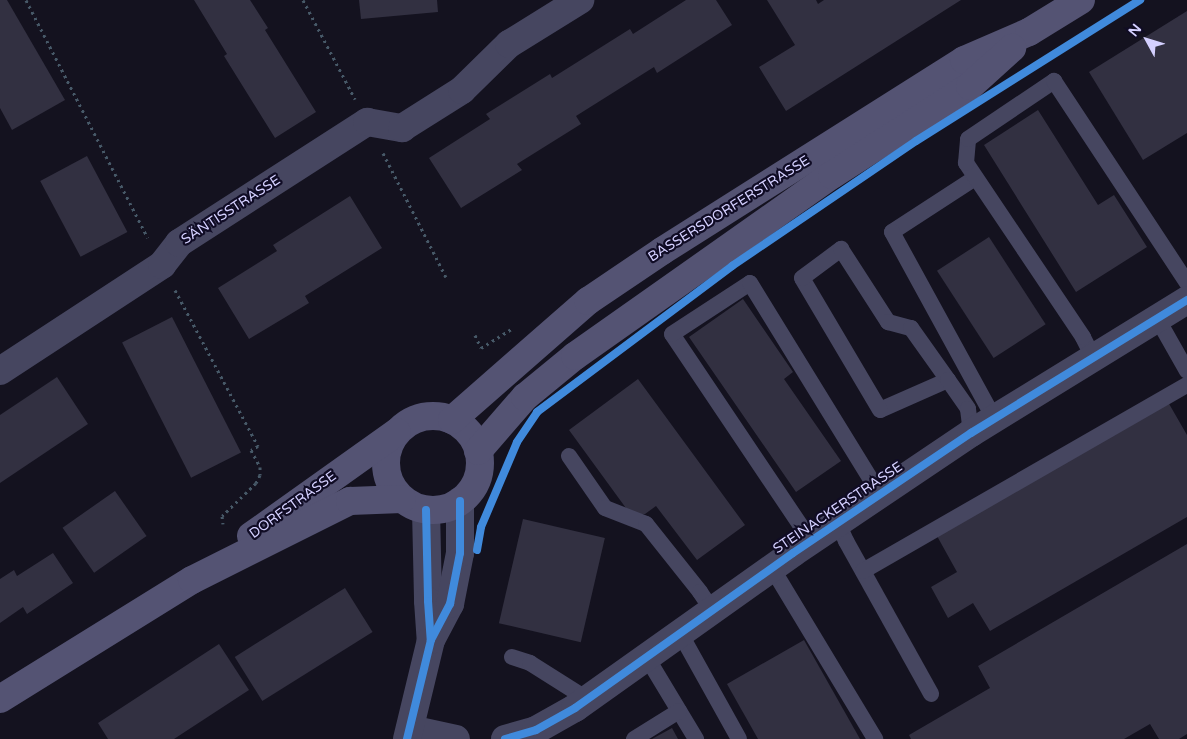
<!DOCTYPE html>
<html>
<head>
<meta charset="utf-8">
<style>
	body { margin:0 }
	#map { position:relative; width:1187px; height:739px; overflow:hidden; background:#14121f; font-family:"Varela Round",sans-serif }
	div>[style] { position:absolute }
	.building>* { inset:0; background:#323041; transform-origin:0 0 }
	.path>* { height:3px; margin-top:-1.5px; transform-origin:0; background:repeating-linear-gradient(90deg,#475968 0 2.5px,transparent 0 6.5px) }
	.lane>* { height:16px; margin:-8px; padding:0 8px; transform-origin:8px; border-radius:8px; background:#464660 }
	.street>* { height:28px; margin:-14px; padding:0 14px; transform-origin:14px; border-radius:14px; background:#464660 }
	.secondary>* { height:28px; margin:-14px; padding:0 14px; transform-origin:14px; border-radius:14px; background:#545373 }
	.secondary>.ring { margin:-14px; padding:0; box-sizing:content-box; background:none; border:28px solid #545373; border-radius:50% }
	.cycleway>* { height:8px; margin:-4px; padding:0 4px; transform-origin:4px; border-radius:4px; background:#408adc }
	span { translate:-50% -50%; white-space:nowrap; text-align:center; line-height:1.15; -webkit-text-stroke:4.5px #100c25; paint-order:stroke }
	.street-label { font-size:14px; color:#d4d0ff }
	.north { position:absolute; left:1122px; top:15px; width:50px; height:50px; -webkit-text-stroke:4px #100c25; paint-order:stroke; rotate:309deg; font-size:14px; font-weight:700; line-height:20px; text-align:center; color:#d4d0ff }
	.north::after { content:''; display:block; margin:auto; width:18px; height:22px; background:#d4d0ff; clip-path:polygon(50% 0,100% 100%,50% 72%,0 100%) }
</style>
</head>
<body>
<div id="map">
	<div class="building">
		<i style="clip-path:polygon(0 0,7px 0,65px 100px,12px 130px,0 108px)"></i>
		<i style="clip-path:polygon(194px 0,250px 0,268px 28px,265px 30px,316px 112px,275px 138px,224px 56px,227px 54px)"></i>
		<i style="clip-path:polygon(359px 0,437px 0,438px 12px,361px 19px)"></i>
		<i style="clip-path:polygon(686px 0,716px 0,732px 25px,657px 73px,654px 67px,576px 116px,581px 124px,517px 164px,522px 170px,461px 208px,429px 158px,490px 119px,486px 114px,550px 74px,552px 78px,630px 29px,633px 34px)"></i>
		<i style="clip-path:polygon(767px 0,816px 0,818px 4px,824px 0,961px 0,786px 111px,759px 67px,795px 45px)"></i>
		<i style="clip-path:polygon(1187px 11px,1187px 133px,1143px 160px,1089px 72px)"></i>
		<i style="clip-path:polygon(1038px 110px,1098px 205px,1114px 195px,1147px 247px,1076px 292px,984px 145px)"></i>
		<i style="left:87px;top:156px;width:86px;height:53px;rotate:62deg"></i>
		<i style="clip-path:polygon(350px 196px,382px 248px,305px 296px,309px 303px,249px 339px,218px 288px,277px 251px,273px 245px)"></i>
		<i style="left:989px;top:237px;width:104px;height:62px;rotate:57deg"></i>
		<i style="clip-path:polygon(743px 299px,793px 372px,784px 379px,841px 461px,796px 492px,689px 337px)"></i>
		<i style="left:172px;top:317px;width:152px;height:56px;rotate:63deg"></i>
		<i style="clip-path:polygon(57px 377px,88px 424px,0 483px,0 415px)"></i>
		<i style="clip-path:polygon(638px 379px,745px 525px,697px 560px,656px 506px,645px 514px,631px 515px,569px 430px)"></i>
		<i style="clip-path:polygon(1168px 402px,1187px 435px,1187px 517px,990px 631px,973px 603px,948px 618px,931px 587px,957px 572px,937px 536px)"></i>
		<i style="left:115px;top:491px;width:55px;height:64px;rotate:55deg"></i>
		<i style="left:523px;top:519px;width:84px;height:107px;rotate:13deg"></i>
		<i style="clip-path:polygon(1187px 544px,1187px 734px,1179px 739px,1159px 739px,1150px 724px,1124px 739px,911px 739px,909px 735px,990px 688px,978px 666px)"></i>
		<i style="clip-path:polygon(53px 553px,73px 583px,27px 614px,23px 607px,0 623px,0 579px,14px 570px,17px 576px)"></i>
		<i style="left:345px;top:588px;width:52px;height:130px;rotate:58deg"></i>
		<i style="clip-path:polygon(804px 640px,860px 739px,758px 739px,727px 684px)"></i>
		<i style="clip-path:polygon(219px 644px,249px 690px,174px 739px,108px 739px,98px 723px)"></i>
		<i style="clip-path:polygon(672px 728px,678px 739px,652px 739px)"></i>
	</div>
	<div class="path">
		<i style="left:26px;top:0;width:267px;rotate:62.9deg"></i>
		<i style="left:303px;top:0;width:112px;rotate:62.3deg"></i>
		<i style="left:383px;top:153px;width:139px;rotate:63.1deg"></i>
		<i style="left:175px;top:290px;width:177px;rotate:62deg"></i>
		<i style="left:258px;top:446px;width:8px;rotate:150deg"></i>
		<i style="left:251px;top:450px;width:19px;rotate:62deg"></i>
		<i style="left:260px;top:467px;width:8px;rotate:90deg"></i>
		<i style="left:260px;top:475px;width:9px;rotate:117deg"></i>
		<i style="left:256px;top:483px;width:47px;rotate:135.9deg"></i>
		<i style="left:222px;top:516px;width:8px;rotate:83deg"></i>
		<i style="left:475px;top:335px;width:14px;rotate:65deg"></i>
		<i style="left:481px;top:348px;width:36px;rotate:-32deg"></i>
	</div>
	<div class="lane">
		<i style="left:975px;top:178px;width:99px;rotate:147deg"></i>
		<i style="left:892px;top:232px;width:212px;rotate:61.3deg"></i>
		<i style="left:1157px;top:318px;width:61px;rotate:60.5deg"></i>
		<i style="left:1093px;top:357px;width:22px;rotate:-117deg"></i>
		<i style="left:1083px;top:337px;width:210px;rotate:-123.9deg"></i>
		<i style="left:966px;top:163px;width:24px;rotate:-85deg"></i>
		<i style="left:968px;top:139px;width:104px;rotate:-34deg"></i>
		<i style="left:1054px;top:81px;width:242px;rotate:56.6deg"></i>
		<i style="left:948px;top:380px;width:74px;rotate:156.2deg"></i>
		<i style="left:880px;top:410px;width:153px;rotate:-120.6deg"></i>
		<i style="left:802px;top:278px;width:49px;rotate:-36.6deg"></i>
		<i style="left:841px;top:249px;width:87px;rotate:57.2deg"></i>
		<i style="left:888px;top:322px;width:24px;rotate:15deg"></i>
		<i style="left:911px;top:328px;width:64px;rotate:54.6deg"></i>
		<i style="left:948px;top:380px;width:35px;rotate:55deg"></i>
		<i style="left:968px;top:409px;width:24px;rotate:83deg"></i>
		<i style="left:569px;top:456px;width:63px;rotate:55.3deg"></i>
		<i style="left:605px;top:508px;width:44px;rotate:21.3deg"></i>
		<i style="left:646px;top:524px;width:87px;rotate:51.5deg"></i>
		<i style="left:700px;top:592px;width:22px;rotate:56deg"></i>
		<i style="left:838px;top:523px;width:20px;rotate:66deg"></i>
		<i style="left:846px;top:541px;width:175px;rotate:60.9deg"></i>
		<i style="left:811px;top:541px;width:249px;rotate:-123.9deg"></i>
		<i style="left:672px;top:334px;width:93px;rotate:-33.2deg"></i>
		<i style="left:750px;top:283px;width:248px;rotate:58.4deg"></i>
		<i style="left:772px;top:568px;width:200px;rotate:58.9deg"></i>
		<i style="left:863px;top:571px;width:374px;rotate:-29.9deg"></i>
		<i style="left:680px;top:633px;width:121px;rotate:60.9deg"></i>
		<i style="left:646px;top:656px;width:97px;rotate:58.9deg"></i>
		<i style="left:512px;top:657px;width:19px;rotate:18deg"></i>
		<i style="left:530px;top:663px;width:67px;rotate:32.3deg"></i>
		<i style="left:634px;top:739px;width:53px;rotate:-31.9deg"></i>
	</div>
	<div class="street">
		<i style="left:0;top:371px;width:194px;rotate:-33.2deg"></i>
		<i style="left:162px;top:265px;width:28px;rotate:-52deg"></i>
		<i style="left:179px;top:243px;width:224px;rotate:-32.8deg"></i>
		<i style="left:367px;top:122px;width:36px;rotate:10deg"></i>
		<i style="left:402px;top:128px;width:71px;rotate:-32.3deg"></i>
		<i style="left:462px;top:90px;width:66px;rotate:-44.4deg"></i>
		<i style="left:509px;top:44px;width:84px;rotate:-31.8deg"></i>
		<i style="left:426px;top:510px;width:91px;rotate:88.7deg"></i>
		<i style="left:428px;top:601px;width:39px;rotate:86deg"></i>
		<i style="left:410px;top:729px;width:47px;rotate:12.3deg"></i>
		<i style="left:407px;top:739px;width:102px;rotate:-76.4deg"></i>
		<i style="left:431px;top:640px;width:41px;rotate:-62.2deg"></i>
		<i style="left:450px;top:604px;width:52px;rotate:-78.9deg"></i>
		<i style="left:460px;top:553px;width:52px;rotate:-90deg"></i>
		<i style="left:505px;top:739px;width:32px;rotate:-16deg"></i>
		<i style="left:536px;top:730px;width:45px;rotate:-29.4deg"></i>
		<i style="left:575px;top:708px;width:267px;rotate:-35.4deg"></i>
		<i style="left:793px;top:553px;width:215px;rotate:-34deg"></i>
		<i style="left:971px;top:433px;width:254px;rotate:-31.6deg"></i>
	</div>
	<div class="secondary">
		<i class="ring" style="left:386px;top:416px;width:66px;height:66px"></i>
		<i style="left:452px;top:420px;width:181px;rotate:-41.2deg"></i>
		<i style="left:588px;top:301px;width:89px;rotate:-34deg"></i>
		<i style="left:662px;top:251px;width:357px;rotate:-32.3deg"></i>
		<i style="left:964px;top:60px;width:71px;rotate:-23.3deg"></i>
		<i style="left:1029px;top:32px;width:61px;rotate:-31.6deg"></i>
		<i style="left:478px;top:451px;width:72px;rotate:-49deg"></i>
		<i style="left:525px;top:397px;width:65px;rotate:-39.4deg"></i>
		<i style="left:575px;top:356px;width:314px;rotate:-35.2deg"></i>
		<i style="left:832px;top:175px;width:164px;rotate:-32.8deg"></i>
		<i style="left:970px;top:86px;width:57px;rotate:-42.1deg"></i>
		<i style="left:251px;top:536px;width:179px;rotate:-35.5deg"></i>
		<i style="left:0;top:699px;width:226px;rotate:-31.8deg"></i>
		<i style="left:192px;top:580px;width:177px;rotate:-26.6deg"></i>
		<i style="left:350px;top:501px;width:52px;rotate:-2.2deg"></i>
	</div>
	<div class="cycleway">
		<i style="left:426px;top:510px;width:91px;rotate:88.7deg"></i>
		<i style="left:428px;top:601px;width:39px;rotate:86deg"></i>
		<i style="left:477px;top:550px;width:23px;rotate:-80deg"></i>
		<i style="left:481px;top:527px;width:92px;rotate:-67deg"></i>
		<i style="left:517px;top:442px;width:36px;rotate:-56deg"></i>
		<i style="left:537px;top:412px;width:244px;rotate:-36.8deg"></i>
		<i style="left:732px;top:266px;width:222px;rotate:-34.2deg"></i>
		<i style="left:916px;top:141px;width:265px;rotate:-32.2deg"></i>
		<i style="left:407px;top:739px;width:102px;rotate:-76.4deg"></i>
		<i style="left:431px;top:640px;width:41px;rotate:-62.2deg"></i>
		<i style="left:450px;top:604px;width:52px;rotate:-78.9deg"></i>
		<i style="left:460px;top:553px;width:52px;rotate:-90deg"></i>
		<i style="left:505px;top:739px;width:32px;rotate:-16deg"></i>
		<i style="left:536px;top:730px;width:45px;rotate:-29.4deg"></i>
		<i style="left:575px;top:708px;width:267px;rotate:-35.4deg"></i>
		<i style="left:793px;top:553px;width:215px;rotate:-34deg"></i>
		<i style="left:971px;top:433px;width:254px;rotate:-31.6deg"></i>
	</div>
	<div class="street-label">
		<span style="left:729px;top:209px;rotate:-32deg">BASSERSDORFERSTRASSE</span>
		<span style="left:231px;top:210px;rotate:-33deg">SÄNTISSTRASSE</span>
		<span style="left:293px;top:505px;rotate:-36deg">DORFSTRASSE</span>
		<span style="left:838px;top:508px;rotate:-34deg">STEINACKERSTRASSE</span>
	</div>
	<div class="north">N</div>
</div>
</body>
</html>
